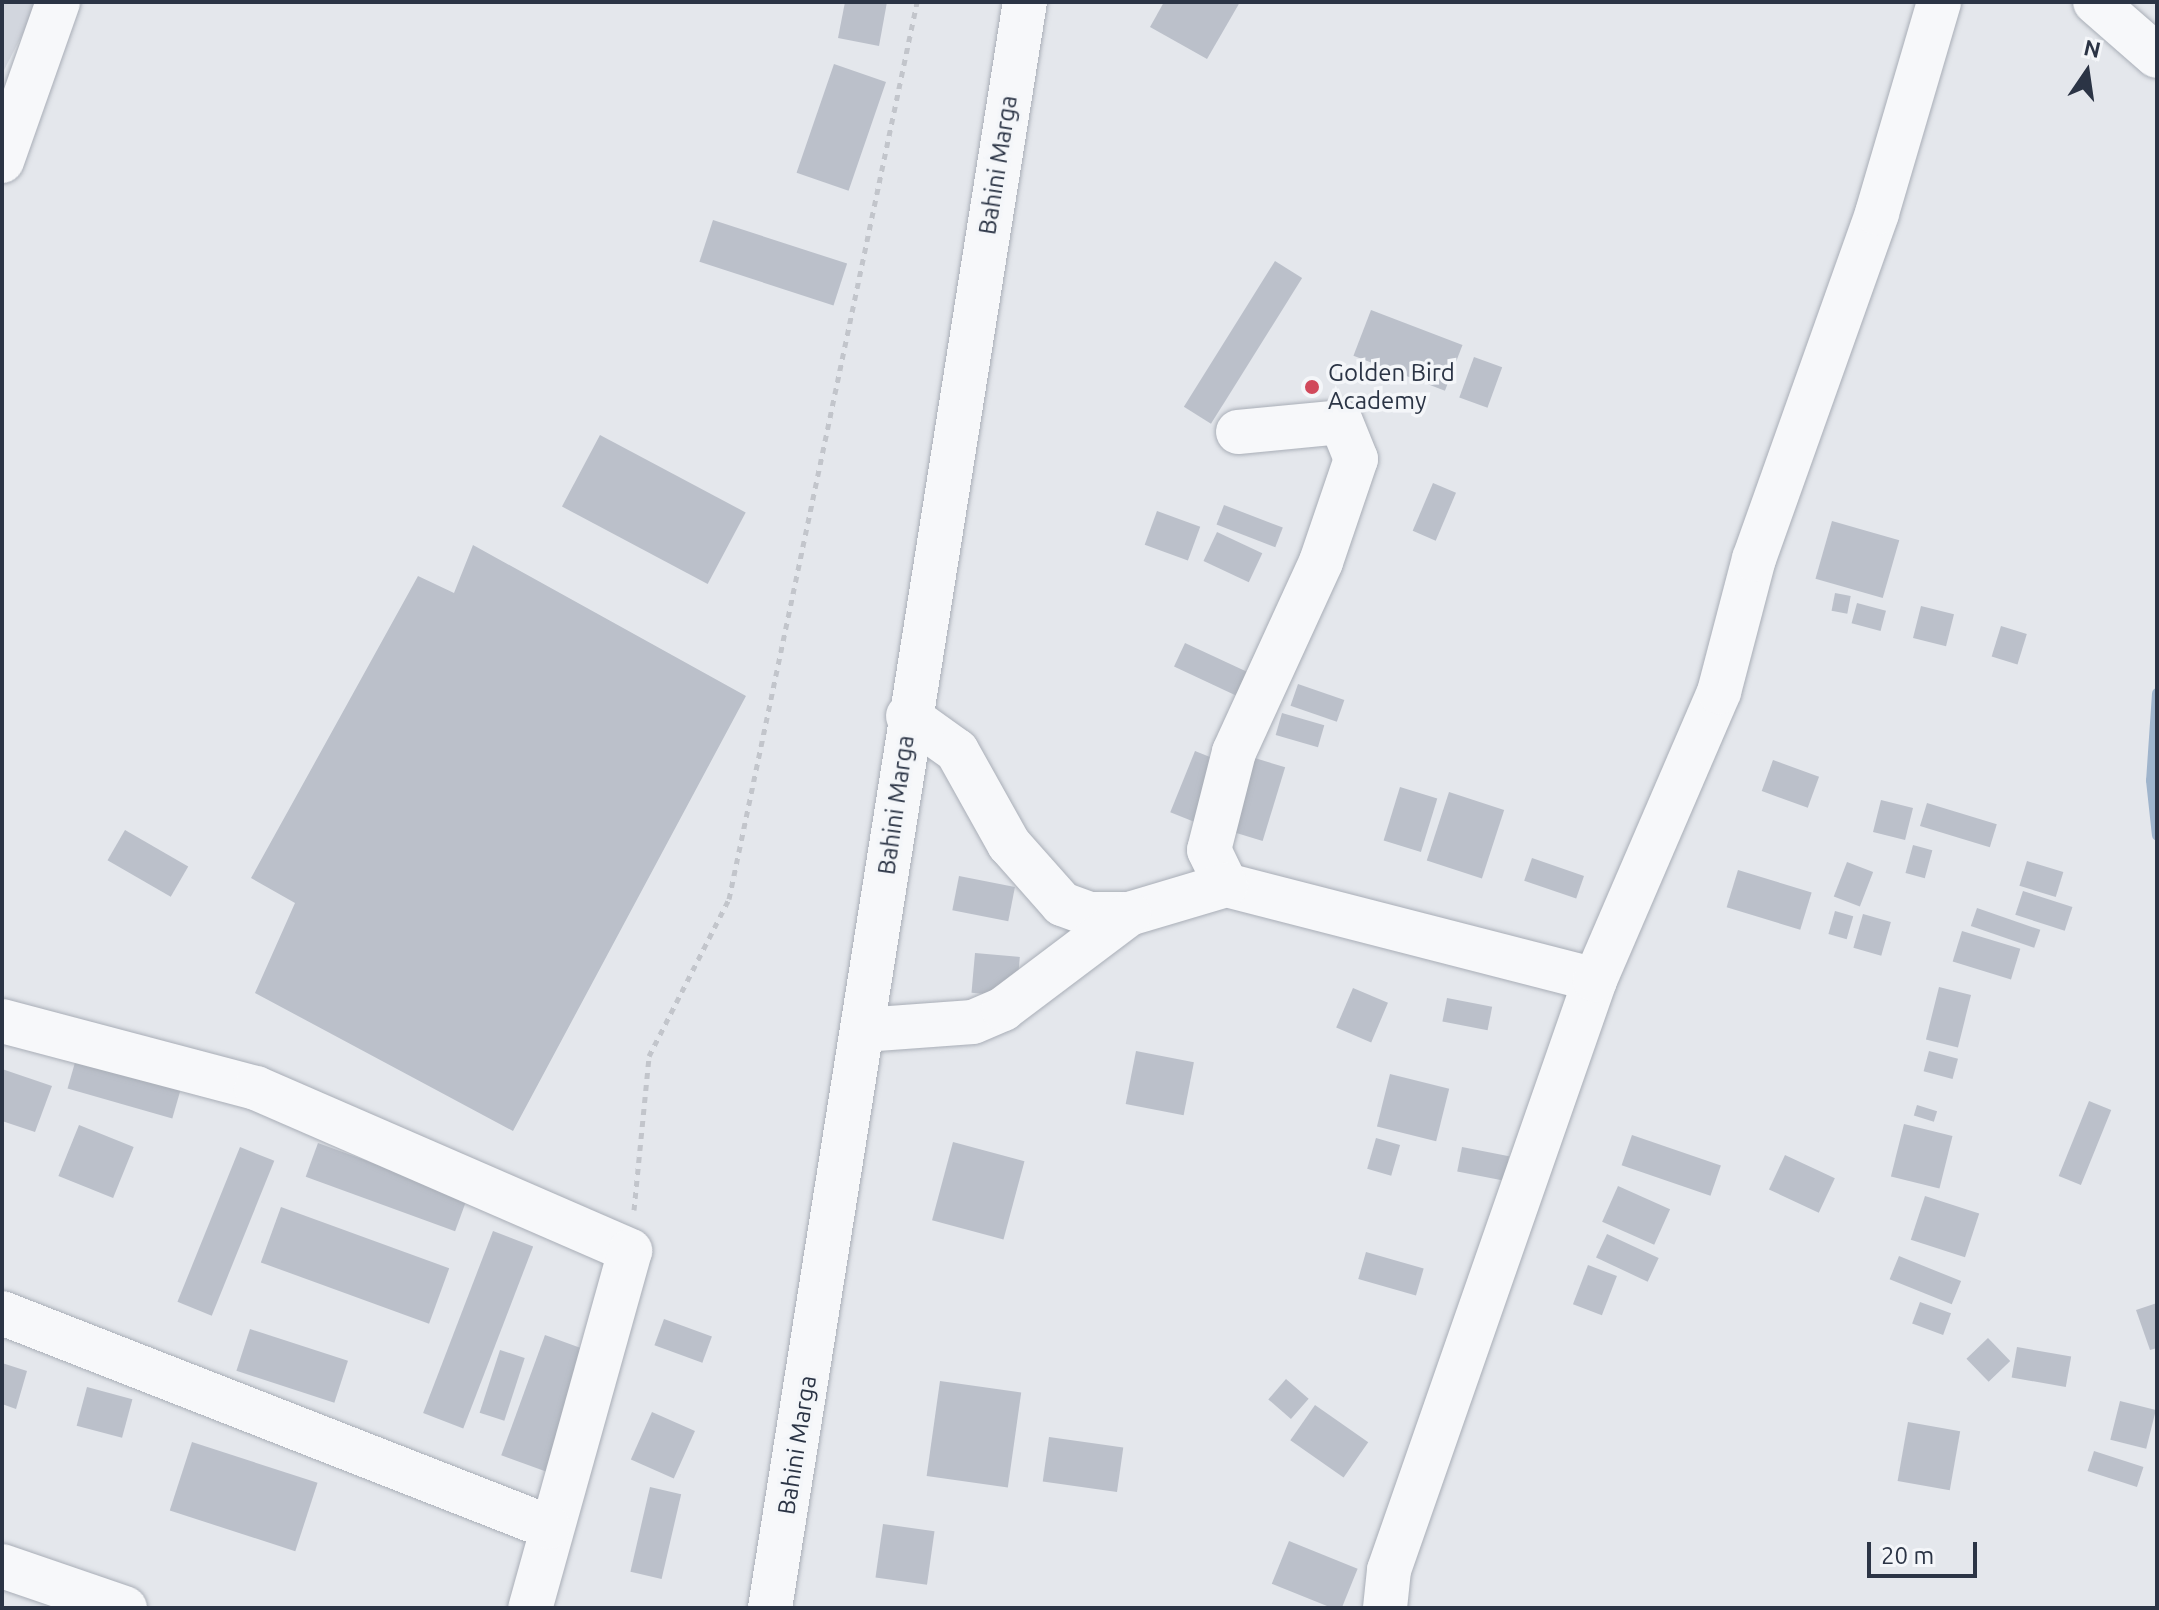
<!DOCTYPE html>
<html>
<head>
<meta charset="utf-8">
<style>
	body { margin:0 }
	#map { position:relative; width:2159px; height:1610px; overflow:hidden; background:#e4e7ec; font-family:Ubuntu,sans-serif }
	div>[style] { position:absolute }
	.built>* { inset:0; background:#d2d6de }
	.stream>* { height:11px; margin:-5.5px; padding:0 5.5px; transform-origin:5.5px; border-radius:5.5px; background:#9fb4cc }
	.building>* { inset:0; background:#bbc0ca; transform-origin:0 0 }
	.path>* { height:5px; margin-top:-2.5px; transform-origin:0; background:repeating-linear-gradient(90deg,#c2c5cb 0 6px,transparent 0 12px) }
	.roads { filter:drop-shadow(0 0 2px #a9aeb7) drop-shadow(0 0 2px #a9aeb7) }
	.minor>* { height:44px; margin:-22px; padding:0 22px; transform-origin:22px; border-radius:22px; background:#f7f8fa }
	.dots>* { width:22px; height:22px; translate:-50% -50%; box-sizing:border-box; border:4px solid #f4f6f9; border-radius:50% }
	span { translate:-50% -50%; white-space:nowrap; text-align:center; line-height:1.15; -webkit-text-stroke:7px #f4f6f9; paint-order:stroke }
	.street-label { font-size:24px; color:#2b3445 }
	.poi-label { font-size:24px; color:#2b3445 }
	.left { translate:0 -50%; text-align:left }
	.frame { position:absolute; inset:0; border:4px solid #2b3445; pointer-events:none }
	.north { position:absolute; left:2047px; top:32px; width:80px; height:80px; -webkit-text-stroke:6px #f4f6f9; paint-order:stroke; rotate:13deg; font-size:22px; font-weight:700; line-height:32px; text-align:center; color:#2b3445 }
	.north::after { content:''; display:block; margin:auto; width:28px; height:36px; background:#2b3445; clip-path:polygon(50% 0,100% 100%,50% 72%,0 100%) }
	.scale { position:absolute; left:1867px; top:1542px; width:110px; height:36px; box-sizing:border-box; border:4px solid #2b3445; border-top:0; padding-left:10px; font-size:24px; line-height:28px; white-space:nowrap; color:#2b3445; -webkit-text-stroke:6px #f4f6f9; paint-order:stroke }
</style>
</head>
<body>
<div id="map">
	<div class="built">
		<i style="clip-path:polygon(2px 2px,39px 2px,2px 74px)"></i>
	</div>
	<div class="stream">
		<i style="left:2157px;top:693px;width:87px;rotate:93.9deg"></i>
		<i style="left:2151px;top:780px;width:55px;rotate:83.8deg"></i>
	</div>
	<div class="building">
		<i style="clip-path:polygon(845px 2px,887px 2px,879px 46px,838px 38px)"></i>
		<i style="clip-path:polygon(1164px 2px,1240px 2px,1207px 59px,1150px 27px)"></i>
		<i style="left:834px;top:64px;width:55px;height:115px;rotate:19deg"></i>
		<i style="left:713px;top:220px;width:141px;height:44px;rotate:18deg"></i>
		<i style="left:1275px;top:261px;width:32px;height:172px;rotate:32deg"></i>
		<i style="left:1371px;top:310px;width:98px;height:49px;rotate:21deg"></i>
		<i style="left:1474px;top:357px;width:30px;height:43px;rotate:20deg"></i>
		<i style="left:600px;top:435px;width:165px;height:81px;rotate:28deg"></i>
		<i style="left:1433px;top:483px;width:25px;height:52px;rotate:23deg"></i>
		<i style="left:1224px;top:505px;width:63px;height:21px;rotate:21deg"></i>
		<i style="left:1157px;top:511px;width:46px;height:36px;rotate:20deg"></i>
		<i style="left:1832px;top:521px;width:70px;height:60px;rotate:16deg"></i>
		<i style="left:1217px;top:532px;width:50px;height:32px;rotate:25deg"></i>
		<i style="clip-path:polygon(473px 545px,746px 696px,513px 1131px,255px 993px,295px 903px,251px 878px,418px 576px,454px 593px)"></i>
		<i style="left:1835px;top:593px;width:16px;height:18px;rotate:11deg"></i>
		<i style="left:1857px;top:603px;width:30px;height:21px;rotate:15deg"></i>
		<i style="left:1921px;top:606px;width:34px;height:33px;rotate:14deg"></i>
		<i style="left:2001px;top:626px;width:27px;height:32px;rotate:17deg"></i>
		<i style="left:1185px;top:643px;width:76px;height:26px;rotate:25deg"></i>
		<i style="left:1298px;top:684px;width:49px;height:23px;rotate:19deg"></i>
		<i style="left:1282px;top:713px;width:44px;height:23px;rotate:16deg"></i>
		<i style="left:1195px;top:751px;width:31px;height:66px;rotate:22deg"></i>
		<i style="left:1245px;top:755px;width:42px;height:77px;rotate:17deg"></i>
		<i style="left:1773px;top:760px;width:49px;height:33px;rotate:20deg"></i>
		<i style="left:1400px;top:787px;width:39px;height:56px;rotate:17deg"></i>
		<i style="left:1449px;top:792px;width:58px;height:72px;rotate:18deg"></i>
		<i style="left:1881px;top:800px;width:33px;height:33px;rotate:14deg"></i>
		<i style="left:1927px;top:803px;width:73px;height:24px;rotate:17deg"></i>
		<i style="left:125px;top:830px;width:73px;height:35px;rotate:30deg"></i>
		<i style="left:1913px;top:845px;width:20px;height:29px;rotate:15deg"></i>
		<i style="left:1532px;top:858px;width:55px;height:24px;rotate:19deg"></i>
		<i style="left:2027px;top:861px;width:38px;height:26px;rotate:17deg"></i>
		<i style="left:1847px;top:862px;width:28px;height:37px;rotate:21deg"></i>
		<i style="left:1738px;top:870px;width:77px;height:39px;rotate:17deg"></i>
		<i style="left:959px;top:876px;width:57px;height:35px;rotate:11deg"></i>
		<i style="left:2023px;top:891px;width:52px;height:25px;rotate:18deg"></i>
		<i style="left:1977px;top:908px;width:67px;height:19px;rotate:19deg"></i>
		<i style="left:1835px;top:911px;width:19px;height:24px;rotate:16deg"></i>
		<i style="left:1863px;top:914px;width:29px;height:35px;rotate:16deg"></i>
		<i style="left:1962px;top:931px;width:61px;height:32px;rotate:17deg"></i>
		<i style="left:975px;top:953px;width:45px;height:40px;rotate:5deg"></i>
		<i style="left:1939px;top:987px;width:33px;height:54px;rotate:14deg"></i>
		<i style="left:1353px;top:988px;width:38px;height:43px;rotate:23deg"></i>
		<i style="left:1447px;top:998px;width:46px;height:24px;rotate:11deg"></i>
		<i style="left:1136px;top:1051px;width:59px;height:54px;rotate:11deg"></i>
		<i style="left:1929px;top:1051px;width:30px;height:21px;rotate:15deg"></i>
		<i style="left:78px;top:1052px;width:109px;height:38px;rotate:16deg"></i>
		<i style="clip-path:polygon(2px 1069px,52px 1086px,35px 1132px,2px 1121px)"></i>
		<i style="left:1390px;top:1074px;width:61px;height:54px;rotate:14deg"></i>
		<i style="left:2089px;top:1101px;width:24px;height:81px;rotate:22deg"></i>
		<i style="left:1917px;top:1105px;width:21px;height:11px;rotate:17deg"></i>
		<i style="left:1904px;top:1124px;width:50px;height:54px;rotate:14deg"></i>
		<i style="left:79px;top:1125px;width:59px;height:55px;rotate:22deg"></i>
		<i style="left:1632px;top:1135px;width:94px;height:32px;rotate:19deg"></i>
		<i style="left:1376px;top:1138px;width:25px;height:32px;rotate:16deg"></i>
		<i style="left:953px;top:1142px;width:74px;height:81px;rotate:15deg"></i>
		<i style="left:318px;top:1143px;width:159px;height:36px;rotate:20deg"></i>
		<i style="left:240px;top:1147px;width:37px;height:167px;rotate:22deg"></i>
		<i style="left:1462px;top:1147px;width:48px;height:25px;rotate:11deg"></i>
		<i style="left:1785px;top:1155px;width:55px;height:38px;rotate:25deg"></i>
		<i style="left:1618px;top:1186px;width:57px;height:39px;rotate:24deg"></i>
		<i style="left:1925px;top:1196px;width:57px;height:46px;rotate:18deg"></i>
		<i style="left:281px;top:1207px;width:179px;height:59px;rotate:20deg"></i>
		<i style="left:493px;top:1231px;width:43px;height:195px;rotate:21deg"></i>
		<i style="left:1607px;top:1234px;width:57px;height:26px;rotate:25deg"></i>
		<i style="left:1366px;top:1252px;width:60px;height:28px;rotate:16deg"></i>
		<i style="left:1899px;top:1256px;width:67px;height:25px;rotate:22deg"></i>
		<i style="left:1588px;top:1265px;width:31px;height:42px;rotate:21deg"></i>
		<i style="left:1920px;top:1302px;width:33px;height:23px;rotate:20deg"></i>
		<i style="clip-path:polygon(2157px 1303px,2157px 1348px,2150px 1350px,2136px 1310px)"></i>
		<i style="left:664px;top:1319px;width:51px;height:28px;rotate:20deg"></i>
		<i style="left:250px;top:1329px;width:103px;height:44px;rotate:18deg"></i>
		<i style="left:545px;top:1335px;width:49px;height:128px;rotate:20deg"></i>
		<i style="left:1988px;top:1338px;width:32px;height:30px;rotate:46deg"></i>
		<i style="left:2017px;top:1347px;width:55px;height:31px;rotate:10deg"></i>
		<i style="left:500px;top:1350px;width:26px;height:66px;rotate:18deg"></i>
		<i style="clip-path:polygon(2px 1363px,27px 1371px,16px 1409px,2px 1404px)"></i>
		<i style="left:1286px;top:1379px;width:30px;height:27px;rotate:41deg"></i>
		<i style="left:940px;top:1381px;width:82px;height:96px;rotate:8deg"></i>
		<i style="left:87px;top:1387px;width:47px;height:40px;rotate:15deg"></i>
		<i style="left:2120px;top:1401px;width:37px;height:40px;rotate:14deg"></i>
		<i style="left:1315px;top:1405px;width:65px;height:43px;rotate:35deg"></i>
		<i style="left:652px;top:1412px;width:47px;height:52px;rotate:24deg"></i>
		<i style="left:1908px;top:1422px;width:53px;height:60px;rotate:10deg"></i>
		<i style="left:1049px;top:1437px;width:75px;height:45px;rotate:8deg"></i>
		<i style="left:192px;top:1442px;width:132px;height:72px;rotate:18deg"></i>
		<i style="left:2094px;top:1451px;width:52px;height:21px;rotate:18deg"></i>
		<i style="left:650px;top:1487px;width:32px;height:87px;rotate:13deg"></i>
		<i style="left:883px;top:1524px;width:52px;height:54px;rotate:8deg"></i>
		<i style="left:1289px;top:1541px;width:74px;height:46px;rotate:22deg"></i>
	</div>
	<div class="path">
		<i style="left:634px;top:1210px;width:155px;rotate:-84.4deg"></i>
		<i style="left:649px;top:1056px;width:176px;rotate:-63deg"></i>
		<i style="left:729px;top:899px;width:916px;rotate:-78.16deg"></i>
	</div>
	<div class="roads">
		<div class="minor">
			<i style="left:2095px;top:2px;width:82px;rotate:41.1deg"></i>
			<i style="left:2px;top:161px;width:169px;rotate:-70.6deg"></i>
			<i style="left:1238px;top:432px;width:103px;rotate:-5.5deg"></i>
			<i style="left:1341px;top:422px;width:40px;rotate:68deg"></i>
			<i style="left:1356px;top:459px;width:109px;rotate:108.8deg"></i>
			<i style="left:1321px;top:562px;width:209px;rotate:114.6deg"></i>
			<i style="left:1234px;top:752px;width:101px;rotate:104.3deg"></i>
			<i style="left:1209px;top:850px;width:39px;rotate:64deg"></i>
			<i style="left:1226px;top:885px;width:381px;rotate:14.4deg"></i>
			<i style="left:908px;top:716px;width:60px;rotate:35.5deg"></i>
			<i style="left:957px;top:751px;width:107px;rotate:60.8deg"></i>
			<i style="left:1009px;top:844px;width:80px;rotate:48.5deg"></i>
			<i style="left:1062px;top:904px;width:30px;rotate:20deg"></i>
			<i style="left:1090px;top:914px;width:39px"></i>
			<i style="left:1129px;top:914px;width:101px;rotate:-16.6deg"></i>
			<i style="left:2px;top:1021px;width:263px;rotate:14.8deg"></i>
			<i style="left:256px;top:1088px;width:408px;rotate:23.5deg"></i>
			<i style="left:630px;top:1251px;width:371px;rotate:105.6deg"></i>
			<i style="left:863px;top:1030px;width:110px;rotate:-4.2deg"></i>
			<i style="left:973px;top:1022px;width:33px;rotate:-23deg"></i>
			<i style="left:1003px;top:1009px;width:158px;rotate:-37deg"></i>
			<i style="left:2px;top:1313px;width:587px;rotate:21.37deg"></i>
			<i style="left:2px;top:1566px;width:130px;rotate:18.9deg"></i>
			<i style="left:770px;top:1608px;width:1626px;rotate:-80.98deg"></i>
			<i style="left:1385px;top:1608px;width:38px;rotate:-84deg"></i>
			<i style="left:1389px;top:1570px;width:625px;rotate:-70.75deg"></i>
			<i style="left:1595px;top:980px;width:314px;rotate:-66.7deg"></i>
			<i style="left:1719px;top:692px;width:138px;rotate:-75.3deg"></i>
			<i style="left:1754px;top:559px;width:367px;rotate:-70.4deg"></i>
			<i style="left:1877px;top:213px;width:220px;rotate:-73.6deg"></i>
		</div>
	</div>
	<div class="dots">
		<i style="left:1312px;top:387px;background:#d1495b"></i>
	</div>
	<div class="street-label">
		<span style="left:998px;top:165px;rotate:-81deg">Bahini Marga</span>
		<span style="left:896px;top:805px;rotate:-82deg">Bahini Marga</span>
		<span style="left:797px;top:1445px;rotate:-81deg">Bahini Marga</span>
	</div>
	<div class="poi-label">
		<span class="left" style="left:1328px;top:387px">Golden Bird<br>Academy</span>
	</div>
	<div class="frame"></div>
	<div class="north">N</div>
	<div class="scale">20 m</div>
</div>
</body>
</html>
